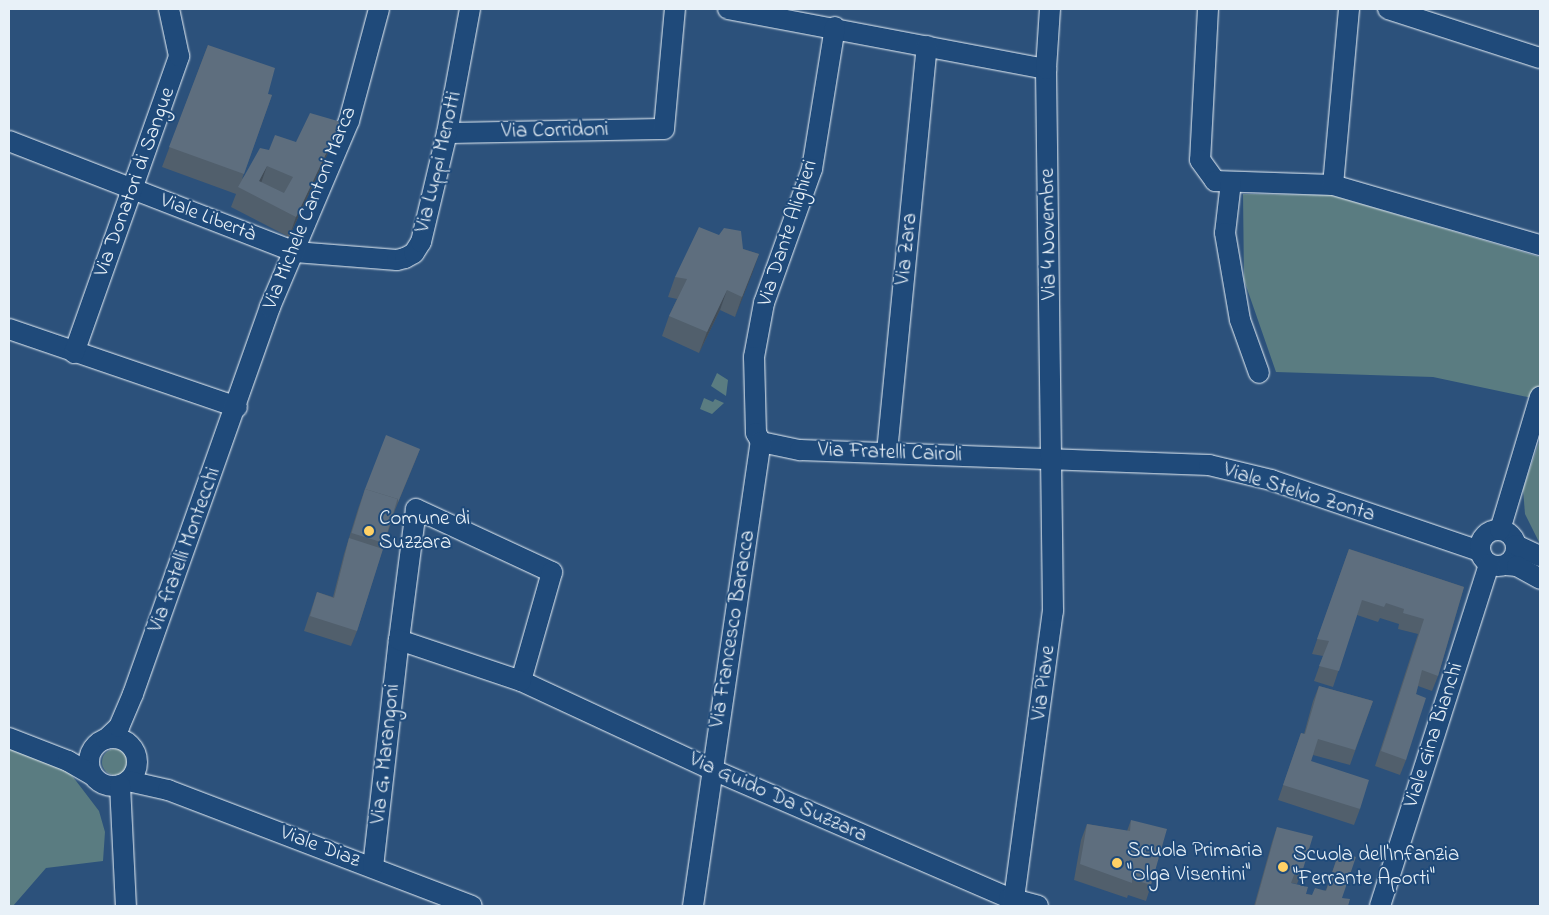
<!DOCTYPE html>
<html>
<head>
<meta charset="utf-8">
<style>
	body { margin:0 }
	#map { position:relative; width:1549px; height:915px; overflow:hidden; background:#2c517b; font-family:"Indie Flower",sans-serif }
	div>[style] { position:absolute }
	.green>* { inset:0; background:#5a7c81 }
	.round { border-radius:50% }
	.roads { filter:drop-shadow(0 0 1px #e8f1f8) drop-shadow(0 0 1px #e8f1f8) }
	.minor>* { height:20px; margin:-10px; padding:0 10px; transform-origin:10px; border-radius:10px; background:#1f4a7a }
	.minor>.ring { margin:-10px; padding:0; box-sizing:content-box; background:none; border:20px solid #1f4a7a; border-radius:50% }
	.wall>* { inset:0; background:#515f6c }
	.shaded-wall>* { inset:0; background:#424d58 }
	.building>* { inset:0; background:#5e6e7e; transform-origin:0 0 }
	.dots>* { width:14px; height:14px; translate:-50% -50%; box-sizing:border-box; border:2px solid #1f4a7a; border-radius:50% }
	span { translate:-50% -50%; white-space:nowrap; text-align:center; line-height:1.15; -webkit-text-stroke:4px #1f4a7a; paint-order:stroke }
	.street-label { font-size:21px; color:#e8f1f8 }
	.poi-label { font-size:21px; color:#e8f1f8 }
	.left { translate:0 -50%; text-align:left }
	.frame { position:absolute; inset:0; border:10px solid #e8f1f8; pointer-events:none }
</style>
</head>
<body>
<div id="map">
	<div class="green">
		<i style="clip-path:polygon(1243px 194px,1331px 195px,1540px 257px,1540px 391px,1537px 399px,1433px 377px,1276px 372px,1244px 280px)"></i>
		<i style="clip-path:polygon(717px 373px,728px 380px,726px 396px,711px 386px)"></i>
		<i style="clip-path:polygon(704px 398px,713px 402px,715px 399px,724px 403px,712px 414px,700px 409px)"></i>
		<i style="clip-path:polygon(1540px 439px,1540px 544px,1525px 514px,1523px 489px)"></i>
		<i style="clip-path:polygon(9px 744px,67px 769px,99px 811px,105px 832px,103px 861px,46px 868px,13px 906px,9px 906px)"></i>
		<i class="round" style="left:102px;top:749px;width:26px;height:26px"></i>
	</div>
	<div class="roads">
		<div class="minor">
			<i style="left:728px;top:9px;width:324px;rotate:10.7deg"></i>
			<i style="left:1208px;top:9px;width:151px;rotate:93deg"></i>
			<i style="left:1200px;top:160px;width:26px;rotate:54deg"></i>
			<i style="left:1215px;top:181px;width:118px;rotate:1.9deg"></i>
			<i style="left:1333px;top:185px;width:216px;rotate:16.2deg"></i>
			<i style="left:1388px;top:9px;width:160px;rotate:17.9deg"></i>
			<i style="left:835px;top:27px;width:144px;rotate:99.2deg"></i>
			<i style="left:812px;top:169px;width:142px;rotate:109.7deg"></i>
			<i style="left:764px;top:303px;width:55px;rotate:100.5deg"></i>
			<i style="left:754px;top:357px;width:76px;rotate:88.5deg"></i>
			<i style="left:756px;top:433px;width:10px;rotate:61deg"></i>
			<i style="left:761px;top:442px;width:40px;rotate:12deg"></i>
			<i style="left:800px;top:450px;width:409px;rotate:2.1deg"></i>
			<i style="left:1209px;top:465px;width:64px;rotate:13.6deg"></i>
			<i style="left:1271px;top:480px;width:221px;rotate:18.8deg"></i>
			<i style="left:447px;top:133px;width:217px;rotate:-1.1deg"></i>
			<i style="left:664px;top:129px;width:121px;rotate:-84.8deg"></i>
			<i style="left:9px;top:141px;width:307px;rotate:21.2deg"></i>
			<i style="left:295px;top:252px;width:102px;rotate:4.5deg"></i>
			<i style="left:397px;top:260px;width:8px;rotate:-14deg"></i>
			<i style="left:405px;top:258px;width:10px;rotate:-29deg"></i>
			<i style="left:414px;top:253px;width:13px;rotate:-58deg"></i>
			<i style="left:421px;top:242px;width:112px;rotate:-76.6deg"></i>
			<i style="left:447px;top:133px;width:126px;rotate:-79.5deg"></i>
			<i style="left:1231px;top:182px;width:51px;rotate:96.7deg"></i>
			<i style="left:1225px;top:233px;width:88px;rotate:80.2deg"></i>
			<i style="left:1240px;top:320px;width:56px;rotate:70.3deg"></i>
			<i style="left:1333px;top:185px;width:177px;rotate:-84.8deg"></i>
			<i style="left:9px;top:329px;width:241px;rotate:18.9deg"></i>
			<i style="left:74px;top:353px;width:315px;rotate:-70.5deg"></i>
			<i style="left:179px;top:56px;width:48px;rotate:-102deg"></i>
			<i style="left:887px;top:452px;width:408px;rotate:-84.4deg"></i>
			<i class="ring" style="left:1480px;top:530px;width:16px;height:16px"></i>
			<i style="left:1500px;top:530px;width:139px;rotate:-73.3deg"></i>
			<i style="left:1516px;top:545px;width:26px;rotate:25deg"></i>
			<i style="left:1506px;top:565px;width:11px;rotate:5deg"></i>
			<i style="left:1517px;top:566px;width:26px;rotate:29deg"></i>
			<i style="left:521px;top:681px;width:209px;rotate:24.9deg"></i>
			<i style="left:711px;top:769px;width:325px;rotate:23.4deg"></i>
			<i style="left:1009px;top:898px;width:30px;rotate:15deg"></i>
			<i class="ring" style="left:89px;top:738px;width:28px;height:28px"></i>
			<i style="left:9px;top:738px;width:63px;rotate:21.3deg"></i>
			<i style="left:68px;top:761px;width:28px;rotate:30deg"></i>
			<i style="left:106px;top:739px;width:18px;rotate:-43deg"></i>
			<i style="left:119px;top:727px;width:36px;rotate:-67deg"></i>
			<i style="left:133px;top:694px;width:411px;rotate:-70.5deg"></i>
			<i style="left:270px;top:307px;width:202px;rotate:-67deg"></i>
			<i style="left:349px;top:121px;width:116px;rotate:-75deg"></i>
			<i style="left:128px;top:781px;width:41px;rotate:12.7deg"></i>
			<i style="left:168px;top:790px;width:325px;rotate:20.9deg"></i>
			<i style="left:120px;top:785px;width:121px;rotate:87.2deg"></i>
			<i style="left:373px;top:867px;width:228px;rotate:-83.5deg"></i>
			<i style="left:399px;top:640px;width:132px;rotate:-82.6deg"></i>
			<i style="left:416px;top:509px;width:150px;rotate:24.9deg"></i>
			<i style="left:552px;top:572px;width:113px;rotate:105.9deg"></i>
			<i style="left:521px;top:681px;width:129px;rotate:-161.4deg"></i>
			<i style="left:693px;top:906px;width:469px;rotate:-81.7deg"></i>
			<i style="left:1013px;top:906px;width:298px;rotate:-82.3deg"></i>
			<i style="left:1053px;top:611px;width:542px;rotate:-90.74deg"></i>
			<i style="left:1046px;top:69px;width:60px;rotate:-86.2deg"></i>
			<i style="left:1380px;top:906px;width:359px;rotate:-72.3deg"></i>
		</div>
	</div>
	<div class="wall">
		<i style="clip-path:polygon(208px 45px,268px 94px,272px 95px,242px 179px,269px 150px,296px 142px,333px 142px,289px 237px,231px 207px,236px 194px,162px 167px)"></i>
		<i style="clip-path:polygon(743px 249px,759px 254px,735px 317px,720px 310px,699px 353px,662px 336px,669px 316px,677px 299px,668px 297px,675px 277px)"></i>
		<i style="clip-path:polygon(420px 449px,414px 464px,395px 510px,357px 631px,351px 646px,304px 631px,317px 592px,333px 597px,344px 554px,358px 509px,365px 489px)"></i>
		<i style="clip-path:polygon(1349px 549px,1464px 587px,1438px 676px,1432px 691px,1418px 686px,1416px 694px,1406px 760px,1400px 775px,1375px 766px,1418px 634px,1398px 629px,1399px 624px,1380px 618px,1378px 622px,1357px 615px,1333px 687px,1314px 681px,1323px 656px,1312px 654px)"></i>
		<i style="clip-path:polygon(1319px 686px,1373px 701px,1350px 765px,1313px 755px,1311px 761px,1360px 809px,1354px 825px,1278px 800px,1301px 733px,1304px 734px,1313px 701px)"></i>
		<i style="clip-path:polygon(1131px 820px,1151px 885px,1146px 901px,1128px 895px,1127px 898px,1074px 880px,1081px 840px,1087px 824px,1127px 831px)"></i>
		<i style="clip-path:polygon(1277px 827px,1303px 869px,1297px 884px,1291px 883px,1306px 894px,1312px 895px,1326px 890px,1339px 852px,1342px 898px,1348px 906px,1254px 906px,1272px 842px)"></i>
	</div>
	<div class="shaded-wall">
		<i style="clip-path:polygon(341px 122px,333px 142px,289px 237px,296px 217px)"></i>
		<i style="clip-path:polygon(267px 166px,260px 186px,259px 181px)"></i>
		<i style="clip-path:polygon(759px 254px,752px 274px,735px 317px,742px 297px)"></i>
		<i style="clip-path:polygon(727px 290px,720px 310px,699px 353px,707px 332px)"></i>
	</div>
	<div class="building">
		<i style="clip-path:polygon(208px 45px,275px 68px,268px 94px,272px 95px,244px 174px,169px 147px)"></i>
		<i style="clip-path:polygon(evenodd,310px 113px,341px 122px,296px 217px,238px 187px,260px 148px,269px 150px,275px 135px,296px 142px,310px 113px,267px 166px,293px 177px,284px 193px,259px 181px,267px 166px)"></i>
		<i style="clip-path:polygon(699px 227px,719px 235px,724px 228px,741px 231px,743px 249px,759px 254px,742px 297px,727px 290px,707px 332px,669px 316px,687px 279px,675px 277px)"></i>
		<i style="clip-path:polygon(386px 435px,420px 449px,398px 502px,398px 499px,365px 489px)"></i>
		<i style="left:365px;top:489px;width:34px;height:46px;rotate:17deg"></i>
		<i style="clip-path:polygon(349px 538px,383px 549px,357px 631px,310px 616px,317px 592px,334px 598px)"></i>
		<i style="clip-path:polygon(1349px 549px,1464px 587px,1438px 676px,1422px 670px,1416px 694px,1426px 698px,1406px 760px,1381px 751px,1424px 619px,1403px 613px,1404px 609px,1386px 603px,1384px 607px,1362px 600px,1339px 671px,1319px 666px,1329px 641px,1317px 639px)"></i>
		<i style="clip-path:polygon(1319px 686px,1373px 701px,1355px 750px,1318px 739px,1311px 761px,1369px 780px,1360px 809px,1283px 785px,1301px 733px,1305px 734px)"></i>
		<i style="clip-path:polygon(1131px 820px,1167px 829px,1151px 885px,1132px 879px,1132px 883px,1080px 864px,1087px 824px,1130px 831px)"></i>
		<i style="clip-path:polygon(1277px 827px,1313px 836px,1303px 869px,1297px 867px,1291px 883px,1308px 887px,1306px 894px,1312px 895px,1315px 888px,1326px 891px,1339px 852px,1356px 857px,1342px 898px,1350px 899px,1348px 906px,1255px 906px)"></i>
	</div>
	<div class="dots">
		<i style="left:369px;top:531px;background:#ffd166"></i>
		<i style="left:1117px;top:863px;background:#ffd166"></i>
		<i style="left:1283px;top:867px;background:#ffd166"></i>
	</div>
	<div class="street-label">
		<span style="left:555px;top:131px;rotate:-1deg">Via Corridoni</span>
		<span style="left:439px;top:162px;rotate:-77deg">Via Luppi Menotti</span>
		<span style="left:135px;top:182px;rotate:-70deg">Via Donatori di Sangue</span>
		<span style="left:310px;top:208px;rotate:-68deg">Via Michele Cantoni Marca</span>
		<span style="left:208px;top:218px;rotate:21deg">Viale Libertà</span>
		<span style="left:788px;top:233px;rotate:-72deg">Via Dante Alighieri</span>
		<span style="left:1049px;top:234px;rotate:-91deg">Via 4 Novembre</span>
		<span style="left:907px;top:249px;rotate:-84deg">Via Zara</span>
		<span style="left:890px;top:453px;rotate:2deg">Via Fratelli Cairoli</span>
		<span style="left:1299px;top:493px;rotate:17deg">Viale Stelvio Zonta</span>
		<span style="left:185px;top:550px;rotate:-70deg">Via fratelli Montecchi</span>
		<span style="left:733px;top:629px;rotate:-81deg">Via Francesco Baracca</span>
		<span style="left:1044px;top:683px;rotate:-83deg">Via Piave</span>
		<span style="left:1434px;top:735px;rotate:-72deg">Viale Gina Bianchi</span>
		<span style="left:386px;top:754px;rotate:-84deg">Via G. Marangoni</span>
		<span style="left:778px;top:798px;rotate:24deg">Via Guido Da Suzzara</span>
		<span style="left:320px;top:847px;rotate:21deg">Viale Diaz</span>
	</div>
	<div class="poi-label">
		<span class="left" style="left:379px;top:531px">Comune di<br>Suzzara</span>
		<span class="left" style="left:1127px;top:863px">Scuola Primaria<br>"Olga Visentini"</span>
		<span class="left" style="left:1293px;top:867px">Scuola dell'Infanzia<br>"Ferrante Aporti"</span>
	</div>
	<div class="frame"></div>
</div>
</body>
</html>
